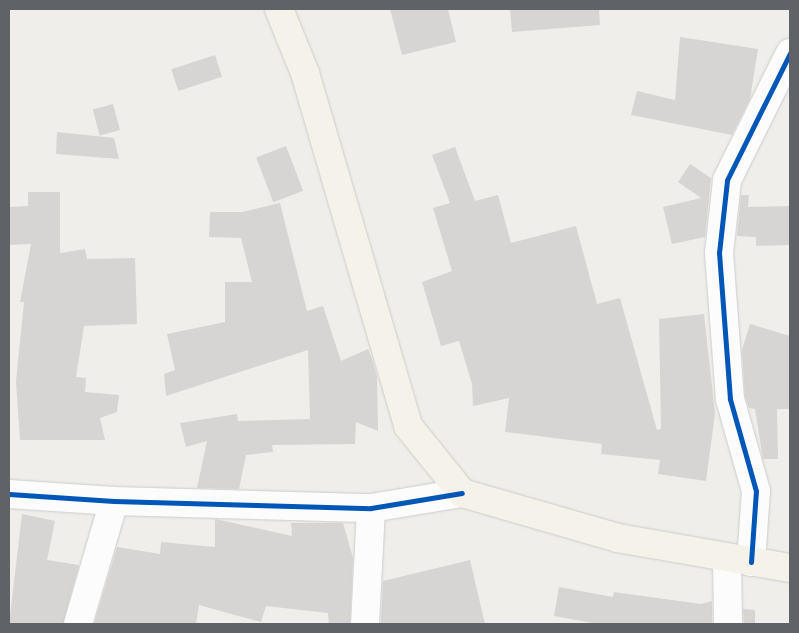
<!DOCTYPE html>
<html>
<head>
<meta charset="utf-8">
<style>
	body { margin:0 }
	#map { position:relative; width:799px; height:633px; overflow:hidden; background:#efeeea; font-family:"Noto Sans",sans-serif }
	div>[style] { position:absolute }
	.building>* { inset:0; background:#d6d5d3; transform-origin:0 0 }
	.roads { filter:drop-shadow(0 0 1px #cbcccc) drop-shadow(0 0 1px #cbcccc) }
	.street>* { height:28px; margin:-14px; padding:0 14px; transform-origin:14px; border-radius:14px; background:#fdfcfc }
	.primary>* { height:28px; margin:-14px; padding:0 14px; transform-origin:14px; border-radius:14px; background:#f4f2e9 }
	.cycleway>* { height:5px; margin:-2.5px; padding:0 2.5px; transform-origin:2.5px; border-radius:2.5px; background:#0057b8 }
	span { translate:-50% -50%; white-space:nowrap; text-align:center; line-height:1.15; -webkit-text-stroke:4px #fff; paint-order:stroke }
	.frame { position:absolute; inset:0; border:10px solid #5f6368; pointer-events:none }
</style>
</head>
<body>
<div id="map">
	<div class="building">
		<i style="clip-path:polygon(390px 9px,448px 9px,456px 42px,402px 55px)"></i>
		<i style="clip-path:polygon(510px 9px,599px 9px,600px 25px,512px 32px)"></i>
		<i style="clip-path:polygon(680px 37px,758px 49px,750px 99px,732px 135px,631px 115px,637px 91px,675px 100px)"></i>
		<i style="left:215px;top:55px;width:23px;height:46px;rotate:72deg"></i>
		<i style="left:113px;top:104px;width:27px;height:21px;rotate:75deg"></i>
		<i style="clip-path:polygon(57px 132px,114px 138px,119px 159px,56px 154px)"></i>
		<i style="left:286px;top:146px;width:48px;height:32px;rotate:69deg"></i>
		<i style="clip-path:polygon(455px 147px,475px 201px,498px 195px,511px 243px,576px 226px,597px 304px,620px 298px,657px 430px,661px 429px,659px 319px,704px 314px,715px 414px,706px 481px,658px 474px,660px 460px,601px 454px,602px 444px,505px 432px,509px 398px,473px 406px,472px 384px,459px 341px,441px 346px,422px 282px,452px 271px,433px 208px,450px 203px,432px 155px)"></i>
		<i style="clip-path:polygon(690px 164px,711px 178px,705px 237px,672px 244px,663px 207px,701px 198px,678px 182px)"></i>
		<i style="clip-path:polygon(28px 192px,60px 192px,60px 253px,85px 249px,87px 259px,135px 258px,137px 324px,84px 326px,76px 377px,86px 378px,85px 392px,119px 395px,117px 412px,100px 418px,105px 440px,20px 440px,16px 381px,24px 302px,20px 302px,31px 244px,9px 245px,9px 207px,28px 206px)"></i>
		<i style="clip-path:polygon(741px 195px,749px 195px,748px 207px,790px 206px,790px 245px,756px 246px,756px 237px,737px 236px)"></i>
		<i style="clip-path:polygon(280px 203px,307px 311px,323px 306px,341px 361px,368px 349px,372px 359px,377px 376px,378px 431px,356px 422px,355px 444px,272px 445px,273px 452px,246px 455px,239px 489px,197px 488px,207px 441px,186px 447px,180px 423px,237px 414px,238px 421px,310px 419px,308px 350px,166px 396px,164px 374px,175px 370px,167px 334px,225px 322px,225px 282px,252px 282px,241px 238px,209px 237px,210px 212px,242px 212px)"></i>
		<i style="clip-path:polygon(750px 324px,790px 336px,790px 409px,777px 409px,778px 459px,763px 459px,755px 409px,749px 408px,745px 396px,742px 350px)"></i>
		<i style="clip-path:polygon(22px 514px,55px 521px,47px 560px,79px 565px,63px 624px,9px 624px)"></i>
		<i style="clip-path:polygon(215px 519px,292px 536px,291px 523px,343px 523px,353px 558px,350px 624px,329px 624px,328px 613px,266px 606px,261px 622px,199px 605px,196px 624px,94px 624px,117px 547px,160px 554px,161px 542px,215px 547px)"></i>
		<i style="clip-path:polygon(470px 560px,485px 624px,381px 624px,383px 581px)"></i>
		<i style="clip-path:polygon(559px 587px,613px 597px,614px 592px,701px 604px,712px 601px,712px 624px,598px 624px,554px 616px)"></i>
		<i style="clip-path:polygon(743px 609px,755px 610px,755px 624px,744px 624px)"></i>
	</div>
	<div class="roads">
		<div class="street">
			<i style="left:9px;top:494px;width:105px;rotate:3.8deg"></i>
			<i style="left:114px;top:501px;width:257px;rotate:1.6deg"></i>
			<i style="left:371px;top:508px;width:92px;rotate:-9.4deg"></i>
			<i style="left:727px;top:558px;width:66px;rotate:89.1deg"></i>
			<i style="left:751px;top:562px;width:71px;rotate:-86deg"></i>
			<i style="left:756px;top:491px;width:96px;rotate:-105.8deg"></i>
			<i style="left:730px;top:399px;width:146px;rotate:-94.3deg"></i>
			<i style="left:719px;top:253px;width:73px;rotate:-83.7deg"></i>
			<i style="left:727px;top:180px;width:142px;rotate:-63.6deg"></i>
			<i style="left:78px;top:624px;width:128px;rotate:-73.7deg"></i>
			<i style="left:365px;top:624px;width:116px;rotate:-87deg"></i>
		</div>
		<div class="primary">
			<i style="left:279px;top:9px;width:69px;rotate:67.9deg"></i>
			<i style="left:305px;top:73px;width:368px;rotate:73.7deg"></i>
			<i style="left:408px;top:426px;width:86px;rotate:51.1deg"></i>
			<i style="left:462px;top:493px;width:162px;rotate:16.1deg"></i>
			<i style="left:618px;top:538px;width:175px;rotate:9.9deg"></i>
		</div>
	</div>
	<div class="cycleway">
		<i style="left:9px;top:494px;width:105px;rotate:3.8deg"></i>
		<i style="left:114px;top:501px;width:257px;rotate:1.6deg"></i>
		<i style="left:371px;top:508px;width:92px;rotate:-9.4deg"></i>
		<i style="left:751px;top:562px;width:71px;rotate:-86deg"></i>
		<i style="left:756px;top:491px;width:96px;rotate:-105.8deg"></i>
		<i style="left:730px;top:399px;width:146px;rotate:-94.3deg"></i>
		<i style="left:719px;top:253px;width:73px;rotate:-83.7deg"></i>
		<i style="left:727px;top:180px;width:142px;rotate:-63.6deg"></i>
	</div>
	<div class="frame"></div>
</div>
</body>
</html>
